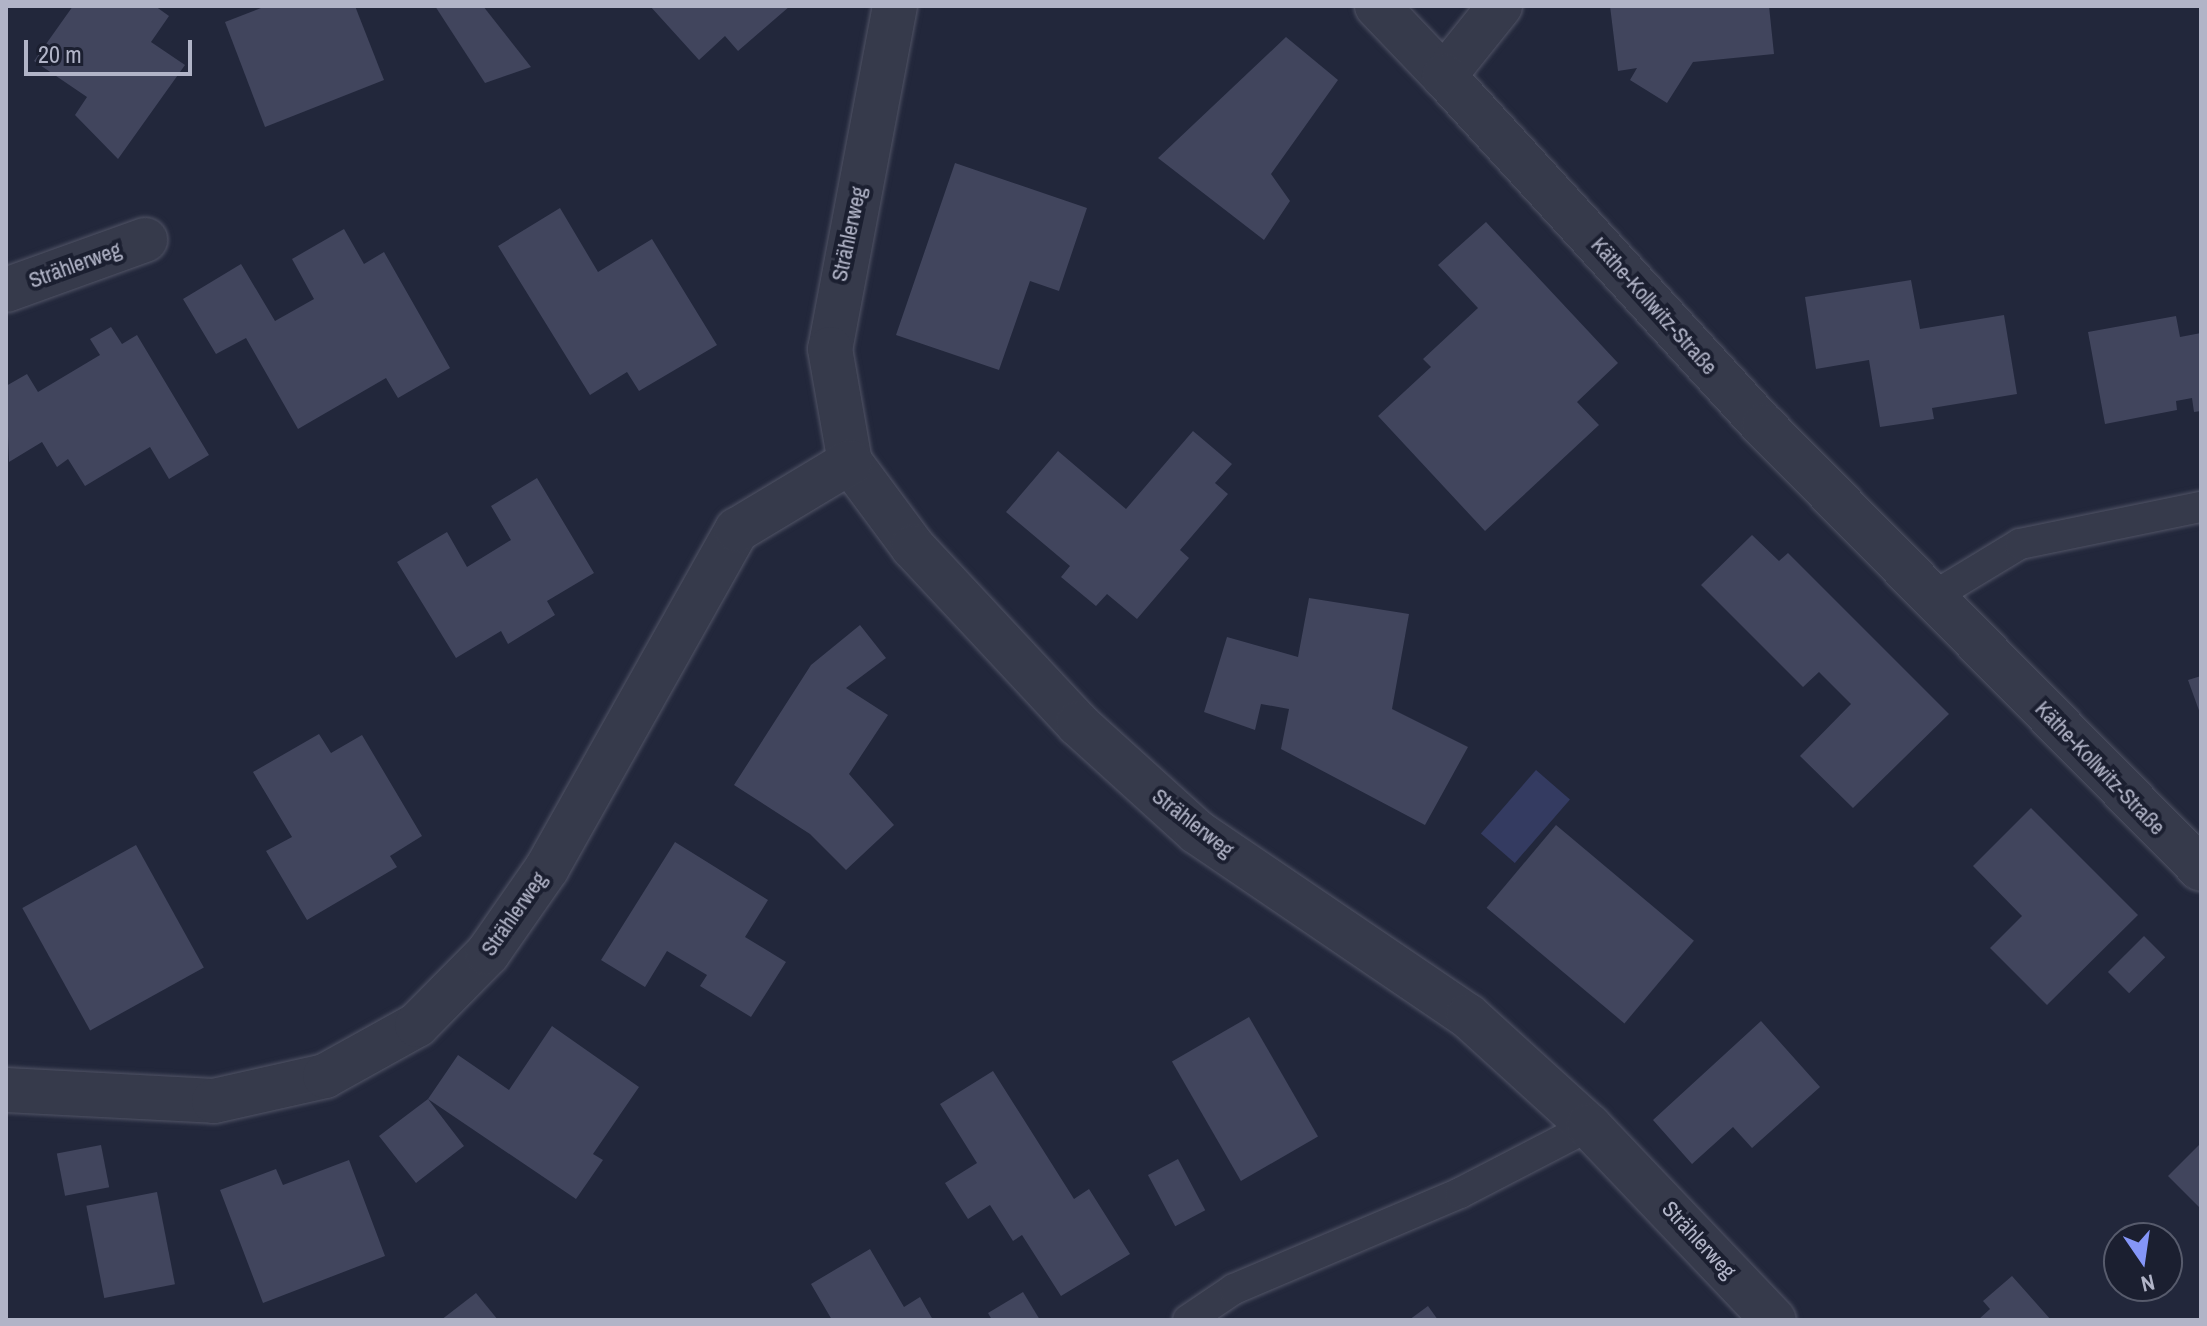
<!DOCTYPE html>
<html>
<head>
<meta charset="utf-8">
<style>
	body { margin:0 }
	#map { position:relative; width:2207px; height:1326px; overflow:hidden; background:#22273b; font-family:"Archivo Narrow",sans-serif }
	div>[style] { position:absolute }
	.water>* { inset:0; background:#343b61; transform-origin:0 0 }
	.building>* { inset:0; background:#41455d; transform-origin:0 0 }
	.roads { filter:drop-shadow(0 0 2px #515466) drop-shadow(0 0 2px #515466) }
	.service>* { height:30px; margin:-15px; padding:0 15px; transform-origin:15px; border-radius:15px; background:#363a4b }
	.minor>* { height:44px; margin:-22px; padding:0 22px; transform-origin:22px; border-radius:22px; background:#363a4b }
	span { translate:-50% -50%; white-space:nowrap; text-align:center; line-height:1.15; -webkit-text-stroke:8px #1b1f30; paint-order:stroke }
	.street-label { font-size:22px; color:#b1b4c7 }
	.frame { position:absolute; inset:0; border:8px solid #b1b4c7; pointer-events:none }
	.north { position:absolute; left:2103px; top:1222px; width:80px; height:80px; box-sizing:border-box; background:#1b1f30; border:2px solid #575b6c; border-radius:50%; rotate:167deg; font-size:22px; font-weight:700; line-height:32px; text-align:center; color:#b1b4c7 }
	.north::after { content:''; display:block; margin:auto; width:28px; height:36px; background:#8596f8; clip-path:polygon(50% 0,100% 100%,50% 72%,0 100%) }
	.scale { position:absolute; left:24px; top:40px; width:168px; height:36px; box-sizing:border-box; border:4px solid #b1b4c7; border-top:0; padding-left:10px; font-size:24px; line-height:28px; white-space:nowrap; color:#b1b4c7; -webkit-text-stroke:6px #1b1f30; paint-order:stroke }
</style>
</head>
<body>
<div id="map">
	<div class="water">
		<i style="left:1536px;top:770px;width:45px;height:84px;rotate:41deg"></i>
	</div>
	<div class="building">
		<i style="clip-path:polygon(73px 6px,155px 6px,169px 16px,151px 42px,185px 65px,118px 159px,75px 115px,87px 97px,34px 61px)"></i>
		<i style="clip-path:polygon(266px 6px,355px 6px,384px 80px,265px 127px,225px 22px)"></i>
		<i style="clip-path:polygon(435px 6px,483px 6px,531px 67px,485px 83px)"></i>
		<i style="clip-path:polygon(650px 6px,790px 6px,738px 51px,725px 36px,699px 60px)"></i>
		<i style="clip-path:polygon(1610px 6px,1769px 6px,1774px 54px,1693px 62px,1667px 103px,1630px 80px,1637px 68px,1618px 71px)"></i>
		<i style="clip-path:polygon(1286px 37px,1338px 80px,1271px 174px,1290px 201px,1264px 240px,1158px 158px)"></i>
		<i style="clip-path:polygon(955px 163px,1087px 208px,1059px 291px,1030px 281px,999px 370px,896px 335px)"></i>
		<i style="clip-path:polygon(560px 208px,598px 272px,652px 239px,717px 345px,639px 391px,627px 372px,590px 395px,498px 246px)"></i>
		<i style="clip-path:polygon(1486px 222px,1618px 363px,1577px 402px,1599px 425px,1485px 531px,1378px 416px,1431px 367px,1423px 359px,1478px 308px,1438px 265px)"></i>
		<i style="clip-path:polygon(344px 229px,364px 264px,384px 252px,450px 368px,398px 398px,386px 378px,298px 429px,246px 338px,216px 354px,183px 299px,241px 264px,275px 321px,314px 299px,292px 259px)"></i>
		<i style="clip-path:polygon(1911px 280px,1920px 329px,2004px 315px,2017px 394px,1932px 408px,1934px 419px,1880px 427px,1869px 360px,1816px 369px,1805px 297px)"></i>
		<i style="clip-path:polygon(2176px 316px,2180px 337px,2201px 333px,2201px 411px,2194px 412px,2192px 398px,2176px 401px,2177px 410px,2105px 424px,2088px 332px)"></i>
		<i style="clip-path:polygon(111px 327px,122px 344px,137px 335px,209px 455px,169px 479px,150px 447px,85px 486px,68px 459px,57px 467px,42px 442px,9px 462px,6px 386px,27px 374px,38px 392px,100px 355px,90px 339px)"></i>
		<i style="clip-path:polygon(1193px 431px,1232px 464px,1215px 483px,1228px 494px,1180px 550px,1189px 558px,1137px 619px,1107px 594px,1096px 606px,1061px 577px,1070px 566px,1006px 512px,1058px 451px,1126px 509px)"></i>
		<i style="clip-path:polygon(537px 478px,594px 573px,547px 601px,555px 615px,508px 644px,501px 631px,456px 658px,397px 562px,447px 532px,467px 567px,511px 540px,491px 506px)"></i>
		<i style="clip-path:polygon(1752px 535px,1779px 561px,1788px 553px,1949px 714px,1853px 808px,1800px 756px,1851px 704px,1819px 672px,1803px 687px,1701px 585px)"></i>
		<i style="clip-path:polygon(1309px 598px,1409px 614px,1392px 709px,1468px 747px,1425px 825px,1281px 749px,1289px 709px,1261px 704px,1255px 730px,1204px 712px,1227px 637px,1298px 657px)"></i>
		<i style="clip-path:polygon(860px 625px,886px 658px,846px 688px,888px 715px,849px 774px,894px 825px,846px 870px,810px 834px,734px 785px,811px 665px)"></i>
		<i style="clip-path:polygon(2201px 676px,2201px 716px,2188px 680px)"></i>
		<i style="clip-path:polygon(319px 734px,331px 753px,362px 735px,422px 836px,390px 856px,397px 867px,307px 920px,266px 851px,292px 837px,253px 772px)"></i>
		<i style="clip-path:polygon(2031px 808px,2138px 915px,2047px 1005px,1990px 948px,2022px 916px,1973px 866px)"></i>
		<i style="left:1556px;top:825px;width:180px;height:108px;rotate:40deg"></i>
		<i style="clip-path:polygon(675px 842px,768px 900px,745px 937px,786px 962px,751px 1017px,700px 986px,707px 975px,667px 951px,645px 987px,601px 960px)"></i>
		<i style="left:136px;top:845px;width:140px;height:130px;rotate:61deg"></i>
		<i style="left:2144px;top:936px;width:30px;height:51px;rotate:45deg"></i>
		<i style="left:1249px;top:1017px;width:138px;height:89px;rotate:60deg"></i>
		<i style="clip-path:polygon(1761px 1021px,1820px 1087px,1752px 1148px,1733px 1127px,1692px 1164px,1653px 1120px)"></i>
		<i style="clip-path:polygon(552px 1026px,639px 1087px,593px 1154px,603px 1160px,576px 1199px,428px 1099px,464px 1146px,416px 1183px,379px 1136px,428px 1099px,458px 1055px,509px 1090px)"></i>
		<i style="clip-path:polygon(993px 1071px,1074px 1199px,1089px 1189px,1130px 1254px,1061px 1296px,1022px 1235px,1013px 1241px,990px 1205px,968px 1219px,945px 1183px,977px 1163px,940px 1104px)"></i>
		<i style="clip-path:polygon(2201px 1143px,2201px 1209px,2168px 1176px)"></i>
		<i style="left:101px;top:1145px;width:43px;height:45px;rotate:79deg"></i>
		<i style="left:1178px;top:1159px;width:58px;height:34px;rotate:62deg"></i>
		<i style="clip-path:polygon(349px 1160px,385px 1256px,263px 1303px,220px 1190px,276px 1169px,283px 1185px)"></i>
		<i style="left:157px;top:1192px;width:94px;height:72px;rotate:79deg"></i>
		<i style="clip-path:polygon(870px 1249px,904px 1307px,920px 1297px,933px 1320px,832px 1320px,811px 1284px)"></i>
		<i style="clip-path:polygon(2012px 1276px,2051px 1320px,1978px 1320px,1990px 1309px,1983px 1301px)"></i>
		<i style="clip-path:polygon(1023px 1292px,1040px 1320px,992px 1320px,988px 1313px)"></i>
		<i style="clip-path:polygon(476px 1293px,498px 1320px,441px 1320px)"></i>
		<i style="clip-path:polygon(1428px 1306px,1438px 1320px,1409px 1320px)"></i>
	</div>
	<div class="roads">
		<div class="service">
			<i style="left:1934px;top:596px;width:100px;rotate:-31.2deg"></i>
			<i style="left:2020px;top:544px;width:185px;rotate:-11.6deg"></i>
			<i style="left:1188px;top:1320px;width:55px;rotate:-34deg"></i>
			<i style="left:1234px;top:1289px;width:246px;rotate:-23deg"></i>
			<i style="left:1460px;top:1193px;width:145px;rotate:-27.4deg"></i>
		</div>
		<div class="minor">
			<i style="left:895px;top:6px;width:349px;rotate:100.7deg"></i>
			<i style="left:830px;top:349px;width:115px;rotate:80deg"></i>
			<i style="left:850px;top:462px;width:106px;rotate:53.5deg"></i>
			<i style="left:913px;top:547px;width:242px;rotate:47deg"></i>
			<i style="left:1078px;top:724px;width:161px;rotate:42.2deg"></i>
			<i style="left:1197px;top:832px;width:328px;rotate:34.2deg"></i>
			<i style="left:1468px;top:1016px;width:164px;rotate:42.3deg"></i>
			<i style="left:1589px;top:1126px;width:268px;rotate:46.4deg"></i>
			<i style="left:1377px;top:6px;width:97px;rotate:46.3deg"></i>
			<i style="left:1500px;top:6px;width:90px;rotate:128.7deg"></i>
			<i style="left:1444px;top:76px;width:474px;rotate:47.6deg"></i>
			<i style="left:1764px;top:426px;width:622px;rotate:45.39deg"></i>
			<i style="left:6px;top:290px;width:148px;rotate:-19.8deg"></i>
			<i style="left:6px;top:1090px;width:208px;rotate:3deg"></i>
			<i style="left:214px;top:1101px;width:114px;rotate:-12.7deg"></i>
			<i style="left:325px;top:1076px;width:105px;rotate:-29deg"></i>
			<i style="left:417px;top:1025px;width:101px;rotate:-45.4deg"></i>
			<i style="left:488px;top:953px;width:103px;rotate:-55.2deg"></i>
			<i style="left:547px;top:868px;width:388px;rotate:-60.7deg"></i>
			<i style="left:737px;top:530px;width:132px;rotate:-31deg"></i>
		</div>
	</div>
	<div class="street-label">
		<span style="left:849px;top:234px;rotate:-78deg">Strählerweg</span>
		<span style="left:75px;top:265px;rotate:-20deg">Strählerweg</span>
		<span style="left:1654px;top:306px;rotate:48deg">Käthe-Kollwitz-Straße</span>
		<span style="left:2100px;top:768px;rotate:46deg">Käthe-Kollwitz-Straße</span>
		<span style="left:1193px;top:823px;rotate:38deg">Strählerweg</span>
		<span style="left:514px;top:914px;rotate:-55deg">Strählerweg</span>
		<span style="left:1699px;top:1240px;rotate:47deg">Strählerweg</span>
	</div>
	<div class="frame"></div>
	<div class="north">N</div>
	<div class="scale">20 m</div>
</div>
</body>
</html>
